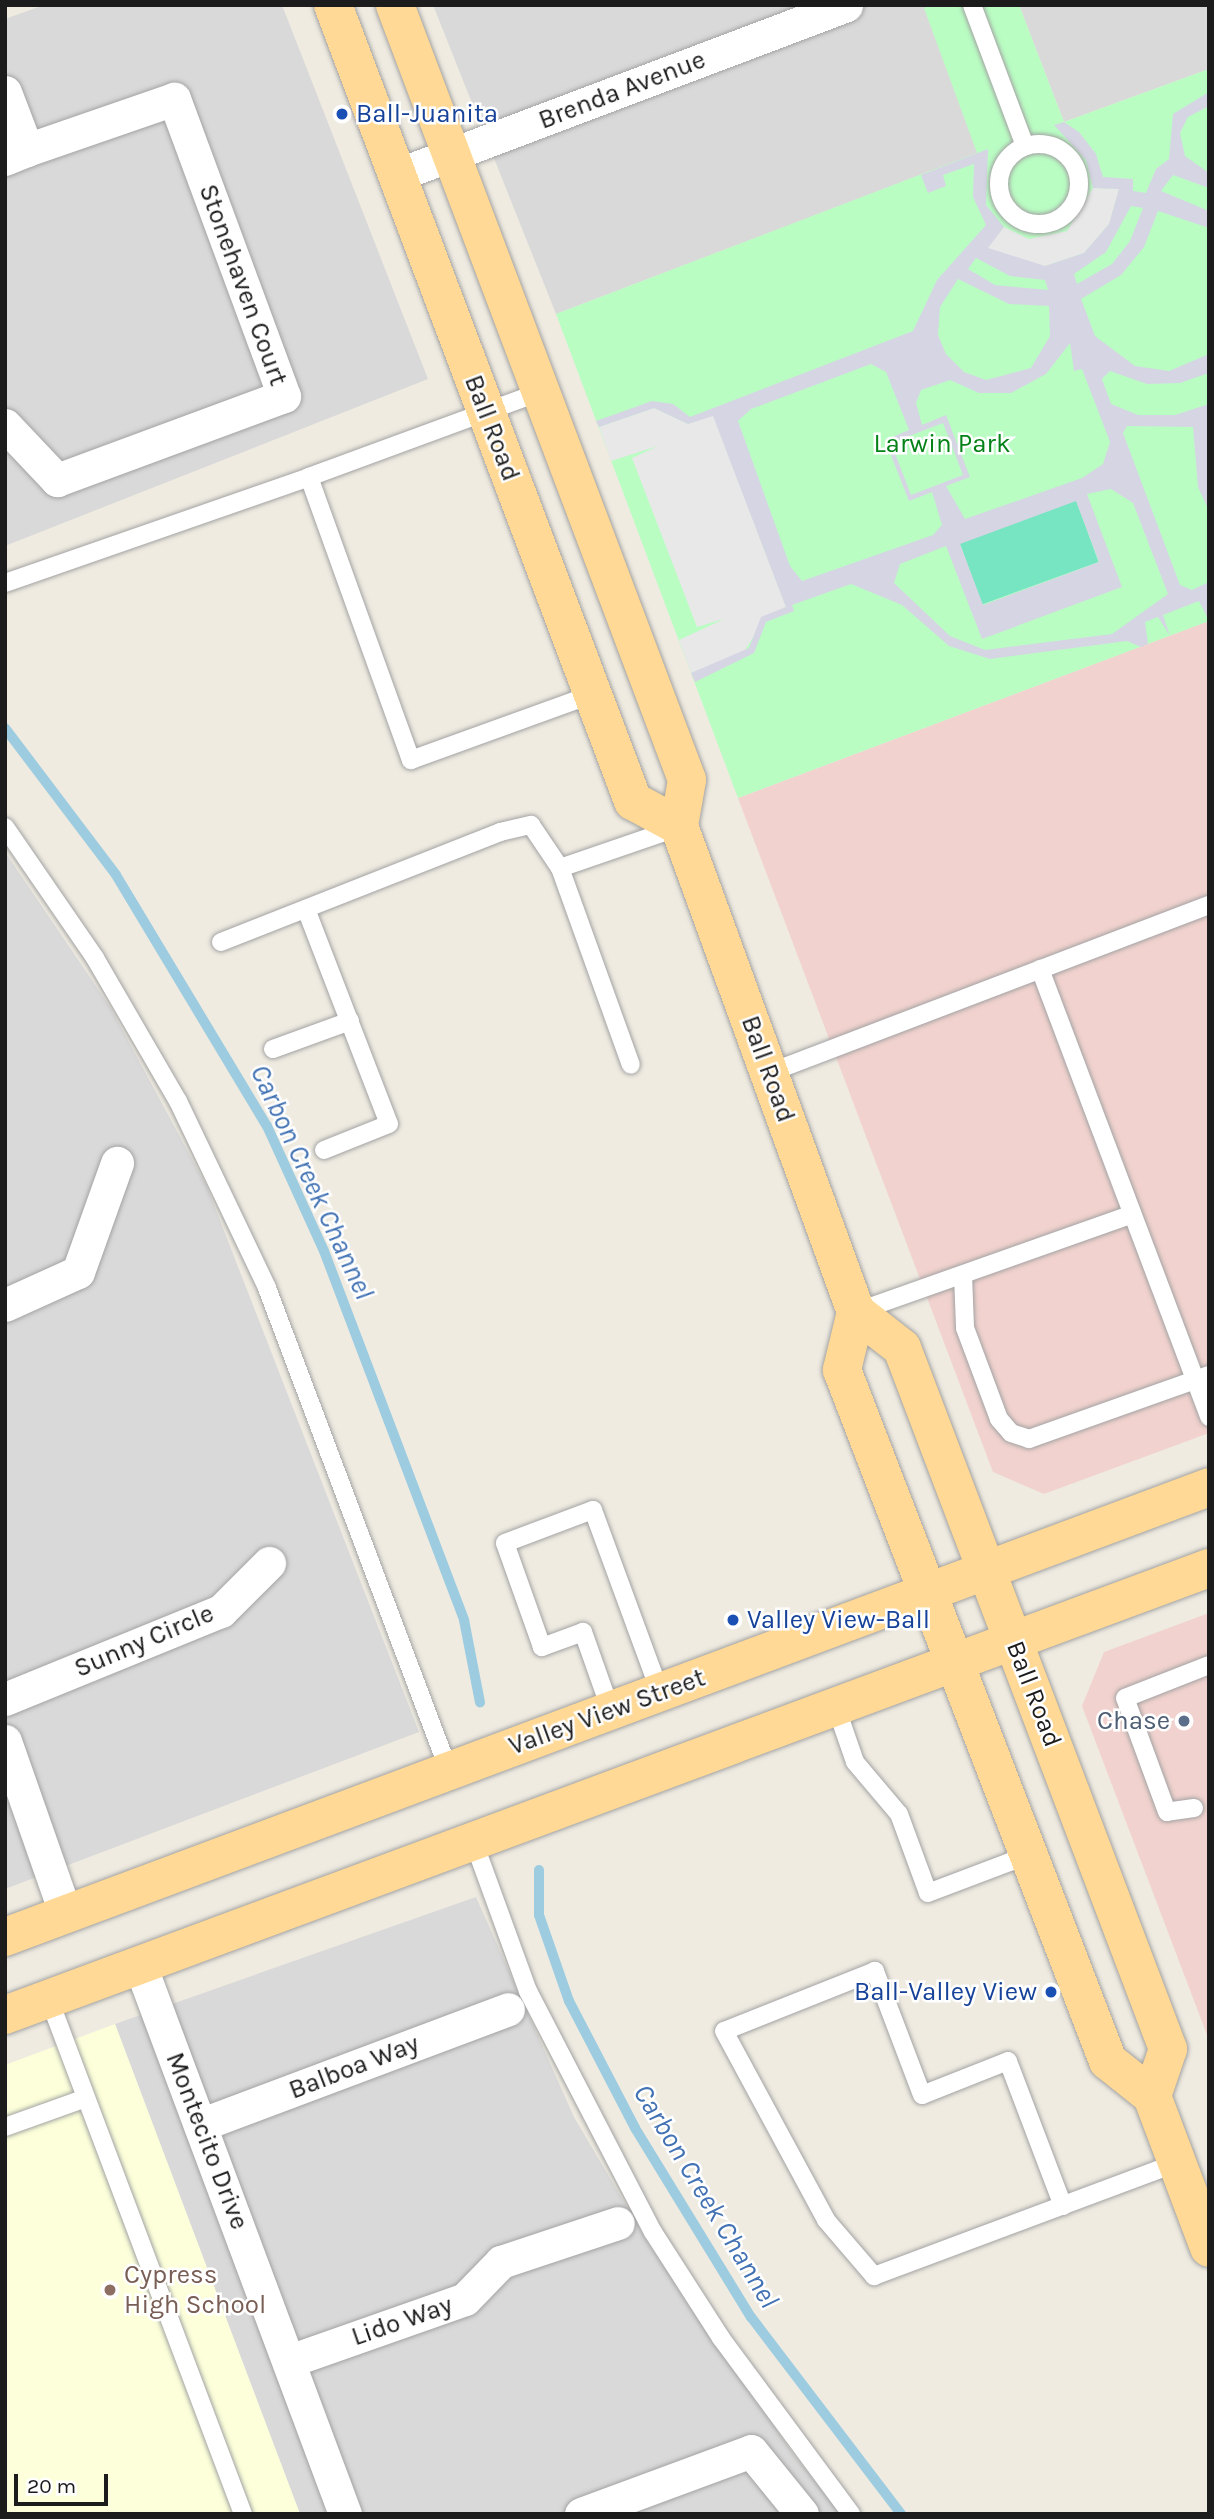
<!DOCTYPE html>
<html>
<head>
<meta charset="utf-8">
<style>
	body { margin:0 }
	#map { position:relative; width:1214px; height:2519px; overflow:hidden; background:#efebe1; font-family:Karla,sans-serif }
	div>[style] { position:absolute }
	.residential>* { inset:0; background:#dad9d9 }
	.commercial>* { inset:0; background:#f1d2ce }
	.education>* { inset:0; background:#fcffd9 }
	.park>* { inset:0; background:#b9fdc3 }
	.pitch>* { inset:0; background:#78e5c2; transform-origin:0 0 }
	.parking>* { inset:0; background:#e8e8e8 }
	.plaza>* { inset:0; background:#d6d5e4 }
	.stream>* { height:10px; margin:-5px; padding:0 5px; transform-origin:5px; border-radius:5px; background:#9dcce0 }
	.roads { filter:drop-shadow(0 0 2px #a3a3a3) drop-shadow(0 0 2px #a3a3a3) }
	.lane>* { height:18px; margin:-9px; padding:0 9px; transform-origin:9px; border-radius:9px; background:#fff }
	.lane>.ring { margin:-9px; padding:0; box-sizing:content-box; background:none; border:18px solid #fff; border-radius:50% }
	.street>* { height:33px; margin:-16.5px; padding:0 16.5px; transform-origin:16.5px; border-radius:16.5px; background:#fff }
	.primary>* { height:38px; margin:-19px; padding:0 19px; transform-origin:19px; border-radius:19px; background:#ffd995 }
	.dots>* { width:19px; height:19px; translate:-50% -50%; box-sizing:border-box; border:4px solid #fff; border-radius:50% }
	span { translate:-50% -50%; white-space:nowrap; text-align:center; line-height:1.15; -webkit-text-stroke:5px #fff; paint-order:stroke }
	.street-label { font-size:26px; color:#1c1c1c }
	.transit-label { font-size:26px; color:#164399 }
	.left { translate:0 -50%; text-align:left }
	.right { translate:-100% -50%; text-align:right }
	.park-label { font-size:26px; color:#038217 }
	.service-label { font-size:26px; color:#4e5e75 }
	.education-label { font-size:26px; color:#785e54 }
	.water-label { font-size:28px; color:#4272b3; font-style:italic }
	.frame { position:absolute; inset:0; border:7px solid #1c1c1c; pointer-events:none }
	.scale { position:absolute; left:14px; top:2474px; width:94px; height:32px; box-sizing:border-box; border:4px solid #1c1c1c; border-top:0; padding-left:9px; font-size:21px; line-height:24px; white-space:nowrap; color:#1c1c1c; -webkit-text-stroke:5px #fff; paint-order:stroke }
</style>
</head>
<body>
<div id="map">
	<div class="residential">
		<i style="clip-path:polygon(44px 5px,282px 5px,428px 379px,5px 546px,5px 19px)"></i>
		<i style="clip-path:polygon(433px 5px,933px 5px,925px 9px,978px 153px,556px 314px)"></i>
		<i style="clip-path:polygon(1019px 5px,1209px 5px,1209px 69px,1064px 122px)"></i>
		<i style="clip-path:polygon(5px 852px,110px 1007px,207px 1187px,419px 1732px,5px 1889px)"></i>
		<i style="clip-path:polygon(476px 1897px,574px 2117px,650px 2246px,793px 2454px,842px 2514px,300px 2514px,115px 2024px)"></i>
	</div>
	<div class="commercial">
		<i style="clip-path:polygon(1209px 621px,1209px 1433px,1044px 1494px,993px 1472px,738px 798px)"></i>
		<i style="clip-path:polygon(1209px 1613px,1209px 2040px,1082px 1706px,1104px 1652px)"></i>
	</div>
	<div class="education">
		<i style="clip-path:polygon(115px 2024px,300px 2514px,5px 2514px,5px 2065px)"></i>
	</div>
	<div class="park">
		<i style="clip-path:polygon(933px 5px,1019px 5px,1064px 122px,1209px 69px,1209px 621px,738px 798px,556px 314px,977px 153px,924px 8px)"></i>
	</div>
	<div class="pitch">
		<i style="left:1076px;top:500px;width:66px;height:124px;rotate:70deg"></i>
	</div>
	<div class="parking">
		<i style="clip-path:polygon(1093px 188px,1119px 189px,1109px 224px,1084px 253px,1045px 266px,1025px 265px,987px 248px,1004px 227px,1029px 239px,1067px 231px)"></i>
		<i style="clip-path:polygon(654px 408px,688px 424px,713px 415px,786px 607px,760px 626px,744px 652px,691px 673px,679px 640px,724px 619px,697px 627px,632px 458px,658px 446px,611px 461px,599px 427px)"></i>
	</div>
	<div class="plaza">
		<i style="clip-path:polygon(evenodd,1209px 92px,1209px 106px,1188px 117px,1180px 133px,1185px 156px,1209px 173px,1209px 188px,1173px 175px,1161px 191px,1209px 211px,1209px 228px,1158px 211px,1144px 247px,1121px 275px,1081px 299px,1095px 336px,1135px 366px,1169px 371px,1209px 354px,1209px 373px,1180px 383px,1147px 384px,1110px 371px,1102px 379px,1111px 404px,1138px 415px,1175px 415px,1209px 404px,1209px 511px,1198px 487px,1193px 427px,1127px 426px,1123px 433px,1180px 585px,1192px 590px,1209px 582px,1209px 621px,1199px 601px,1163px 615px,1170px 636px,1158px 617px,1145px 622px,1148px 644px,1141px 647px,1127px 641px,990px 659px,949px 646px,902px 605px,851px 584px,792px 605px,794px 611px,766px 622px,754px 653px,695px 682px,691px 673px,749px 648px,761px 617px,786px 607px,784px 602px,713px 416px,688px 424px,654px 408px,599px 427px,596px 421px,652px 401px,673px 404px,690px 417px,913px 331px,937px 280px,986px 225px,973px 197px,974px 164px,943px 175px,946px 186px,928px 193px,921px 175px,988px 149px,986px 205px,1004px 227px,988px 248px,1045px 266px,1084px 253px,1109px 224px,1119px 189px,1093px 188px,1086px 160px,1054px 125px,1064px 122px,1079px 132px,1096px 154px,1103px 177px,1133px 179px,1133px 191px,1146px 193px,1156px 169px,1169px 159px,1173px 114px,1209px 92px,1131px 206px,1143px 208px,1130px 241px,1112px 264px,1077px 284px,1074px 274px,1106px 252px,1131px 206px,1209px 92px,976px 258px,1010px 276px,1045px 280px,1048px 290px,995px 285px,968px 269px,976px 258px,1209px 92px,958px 279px,1009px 304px,1049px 306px,1050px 336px,1031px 368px,986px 380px,964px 372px,946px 354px,938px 335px,940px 307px,958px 279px,1209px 92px,1070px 343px,1074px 371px,1082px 369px,1110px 442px,1103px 464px,1082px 478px,965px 519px,946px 486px,970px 477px,946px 415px,922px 425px,916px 403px,921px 390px,950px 380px,979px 393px,1011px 393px,1046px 374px,1070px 343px,1209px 92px,871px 364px,886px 372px,909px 430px,885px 440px,909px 501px,932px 492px,942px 525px,933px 535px,802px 581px,790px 566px,738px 421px,751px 409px,871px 364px,1209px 92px,943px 423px,963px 475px,911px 495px,891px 443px,943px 423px,1209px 92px,1111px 489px,1133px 503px,1168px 594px,1112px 634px,985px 650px,950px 636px,894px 583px,900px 564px,946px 546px,982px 639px,1122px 587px,1087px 494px,1111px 489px,1209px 92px,1076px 501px,1099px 562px,983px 605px,960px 544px,1076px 501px)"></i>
	</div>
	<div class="stream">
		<i style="left:5px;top:728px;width:184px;rotate:52.9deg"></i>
		<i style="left:116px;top:875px;width:293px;rotate:59deg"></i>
		<i style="left:267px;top:1126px;width:137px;rotate:65.5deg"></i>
		<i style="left:324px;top:1251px;width:395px;rotate:69.2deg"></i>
		<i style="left:464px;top:1620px;width:84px;rotate:79deg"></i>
		<i style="left:539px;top:1870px;width:45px;rotate:90deg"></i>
		<i style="left:539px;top:1915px;width:91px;rotate:70.8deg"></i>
		<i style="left:569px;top:2001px;width:143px;rotate:62.5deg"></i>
		<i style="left:635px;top:2128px;width:222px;rotate:58.5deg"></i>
		<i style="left:751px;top:2317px;width:248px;rotate:52.7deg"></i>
	</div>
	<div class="roads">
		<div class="lane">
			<i style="left:972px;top:5px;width:151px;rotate:69.4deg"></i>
			<i class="ring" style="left:999px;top:144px;width:62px;height:62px"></i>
			<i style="left:540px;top:392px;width:246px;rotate:159.8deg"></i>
			<i style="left:309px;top:477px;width:301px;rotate:70.2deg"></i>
			<i style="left:411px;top:760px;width:194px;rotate:-19.9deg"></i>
			<i style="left:5px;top:583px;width:322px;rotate:-19.2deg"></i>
			<i style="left:5px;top:827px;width:159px;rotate:55.5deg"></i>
			<i style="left:95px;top:958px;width:165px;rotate:59.9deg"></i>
			<i style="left:178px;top:1101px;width:207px;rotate:64.5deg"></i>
			<i style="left:267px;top:1288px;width:516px;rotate:69.35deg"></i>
			<i style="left:560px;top:868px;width:209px;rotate:70.2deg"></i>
			<i style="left:306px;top:909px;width:230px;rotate:68.9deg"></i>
			<i style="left:389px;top:1124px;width:70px;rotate:158.2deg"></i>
			<i style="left:221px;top:942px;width:300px;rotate:-21.5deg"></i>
			<i style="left:500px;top:832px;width:32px;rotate:-13deg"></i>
			<i style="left:531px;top:825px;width:52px;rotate:56deg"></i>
			<i style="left:560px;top:868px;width:123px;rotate:-19deg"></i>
			<i style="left:1040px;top:969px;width:479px;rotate:69.3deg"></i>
			<i style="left:273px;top:1049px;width:82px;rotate:-20deg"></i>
			<i style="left:769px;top:1073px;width:471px;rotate:-20.9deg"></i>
			<i style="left:963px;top:1275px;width:53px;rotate:87.8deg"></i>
			<i style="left:965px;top:1328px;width:97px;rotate:69.5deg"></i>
			<i style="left:999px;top:1419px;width:18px;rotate:49deg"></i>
			<i style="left:1011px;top:1433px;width:19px;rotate:18deg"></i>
			<i style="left:1029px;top:1439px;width:191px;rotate:-19.6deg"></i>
			<i style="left:856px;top:1312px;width:293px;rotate:-19.5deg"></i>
			<i style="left:836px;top:1707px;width:58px;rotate:70.9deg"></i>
			<i style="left:855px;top:1762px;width:68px;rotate:49.8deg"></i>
			<i style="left:899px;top:1814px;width:84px;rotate:69.8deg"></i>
			<i style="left:928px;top:1893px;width:107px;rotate:-20.8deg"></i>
			<i style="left:611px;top:1711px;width:84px;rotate:-109.5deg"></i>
			<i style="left:583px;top:1632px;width:44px;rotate:159.9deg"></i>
			<i style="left:542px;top:1647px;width:110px;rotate:-109.6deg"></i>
			<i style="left:505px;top:1543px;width:94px;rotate:-20.6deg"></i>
			<i style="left:593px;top:1510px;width:194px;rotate:69.8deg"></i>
			<i style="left:1194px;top:1808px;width:27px;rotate:172deg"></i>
			<i style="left:1167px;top:1812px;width:121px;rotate:-110.2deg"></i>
			<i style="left:1125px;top:1698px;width:90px;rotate:-21.4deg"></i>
			<i style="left:473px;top:1840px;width:161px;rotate:70deg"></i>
			<i style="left:528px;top:1991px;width:271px;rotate:62.6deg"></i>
			<i style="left:653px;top:2232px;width:126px;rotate:57.3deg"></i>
			<i style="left:721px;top:2338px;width:219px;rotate:53.5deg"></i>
			<i style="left:49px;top:1999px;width:550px;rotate:69.36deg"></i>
			<i style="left:5px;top:2127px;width:83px;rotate:-19.7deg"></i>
			<i style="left:1063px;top:2206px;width:155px;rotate:-110.8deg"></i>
			<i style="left:1008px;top:2061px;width:92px;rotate:158.4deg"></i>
			<i style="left:922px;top:2095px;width:133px;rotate:-110.8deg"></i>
			<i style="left:875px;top:1971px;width:162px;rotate:158.3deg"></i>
			<i style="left:724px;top:2031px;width:215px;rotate:61.6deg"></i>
			<i style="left:826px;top:2220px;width:74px;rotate:49.4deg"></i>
			<i style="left:874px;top:2276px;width:323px;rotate:-20.5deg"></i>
		</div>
		<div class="street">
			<i style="left:5px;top:92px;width:62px;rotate:69.2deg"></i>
			<i style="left:27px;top:150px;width:24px;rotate:158deg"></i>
			<i style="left:397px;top:175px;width:480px;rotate:-20.7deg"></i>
			<i style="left:5px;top:425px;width:76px;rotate:46.6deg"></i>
			<i style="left:57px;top:480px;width:242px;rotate:-20.3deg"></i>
			<i style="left:284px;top:396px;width:317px;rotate:-110.3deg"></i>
			<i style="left:174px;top:99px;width:156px;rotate:160.9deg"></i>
			<i style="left:5px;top:1305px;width:80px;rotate:-24.3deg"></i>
			<i style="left:78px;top:1272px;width:116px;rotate:-70.3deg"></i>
			<i style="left:5px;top:1699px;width:233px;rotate:-22.2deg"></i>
			<i style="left:221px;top:1611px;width:68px;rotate:-45deg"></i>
			<i style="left:5px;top:1741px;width:184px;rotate:70.7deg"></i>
			<i style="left:140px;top:1965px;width:586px;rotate:69.52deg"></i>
			<i style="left:200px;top:2125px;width:329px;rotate:-20.6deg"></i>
			<i style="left:292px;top:2360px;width:183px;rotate:-19.4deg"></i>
			<i style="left:465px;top:2299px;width:52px;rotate:-45.8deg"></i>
			<i style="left:501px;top:2262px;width:123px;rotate:-18.4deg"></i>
			<i style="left:581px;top:2514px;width:181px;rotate:-20.3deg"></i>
			<i style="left:751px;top:2451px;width:81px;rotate:51deg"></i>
		</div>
		<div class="primary">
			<i style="left:333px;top:5px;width:851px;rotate:69.35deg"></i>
			<i style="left:633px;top:801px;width:52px;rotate:28.5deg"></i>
			<i style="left:395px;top:5px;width:828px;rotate:69.35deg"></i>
			<i style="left:687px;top:780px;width:47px;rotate:99.9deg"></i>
			<i style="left:679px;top:826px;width:517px;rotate:69.99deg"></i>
			<i style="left:856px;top:1312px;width:58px;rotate:38deg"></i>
			<i style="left:902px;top:1348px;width:750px;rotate:69.22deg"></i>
			<i style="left:1168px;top:2049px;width:50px;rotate:108.8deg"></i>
			<i style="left:856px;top:1312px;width:60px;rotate:103.6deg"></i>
			<i style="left:842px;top:1370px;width:740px;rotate:68.95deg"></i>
			<i style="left:1108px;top:2061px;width:56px;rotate:38.5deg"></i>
			<i style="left:1152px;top:2096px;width:162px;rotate:69.4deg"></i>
			<i style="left:5px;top:1937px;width:1285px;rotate:-20.49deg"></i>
			<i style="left:5px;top:2015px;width:1284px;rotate:-20.37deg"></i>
		</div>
	</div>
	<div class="dots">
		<i style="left:342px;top:114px;background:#1a4fb4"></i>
		<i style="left:733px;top:1620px;background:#1a4fb4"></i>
		<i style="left:1184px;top:1721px;background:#5c6f8a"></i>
		<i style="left:1051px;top:1992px;background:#1a4fb4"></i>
		<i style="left:110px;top:2290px;background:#8d6e63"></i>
	</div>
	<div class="street-label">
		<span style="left:622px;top:90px;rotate:-21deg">Brenda Avenue</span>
		<span style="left:243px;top:285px;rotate:70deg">Stonehaven Court</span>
		<span style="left:492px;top:428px;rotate:69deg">Ball Road</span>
		<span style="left:768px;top:1069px;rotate:70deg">Ball Road</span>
		<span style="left:144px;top:1641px;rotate:-23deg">Sunny Circle</span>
		<span style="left:1034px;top:1694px;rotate:69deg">Ball Road</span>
		<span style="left:607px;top:1712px;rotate:-20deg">Valley View Street</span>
		<span style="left:354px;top:2067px;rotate:-21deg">Balboa Way</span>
		<span style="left:207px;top:2141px;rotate:69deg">Montecito Drive</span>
		<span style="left:402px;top:2321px;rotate:-19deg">Lido Way</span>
	</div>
	<div class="transit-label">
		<span class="left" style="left:356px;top:114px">Ball-Juanita</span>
		<span class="left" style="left:747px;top:1620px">Valley View-Ball</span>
		<span class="right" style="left:1037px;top:1992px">Ball-Valley View</span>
	</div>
	<div class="park-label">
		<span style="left:942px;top:444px">Larwin Park</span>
	</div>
	<div class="service-label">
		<span class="right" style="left:1170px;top:1721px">Chase</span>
	</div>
	<div class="education-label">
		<span class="left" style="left:124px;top:2290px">Cypress<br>High School</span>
	</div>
	<div class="water-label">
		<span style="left:312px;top:1182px;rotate:65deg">Carbon Creek Channel</span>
		<span style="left:706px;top:2196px;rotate:59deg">Carbon Creek Channel</span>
	</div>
	<div class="frame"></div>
	<div class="scale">20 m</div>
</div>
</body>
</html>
